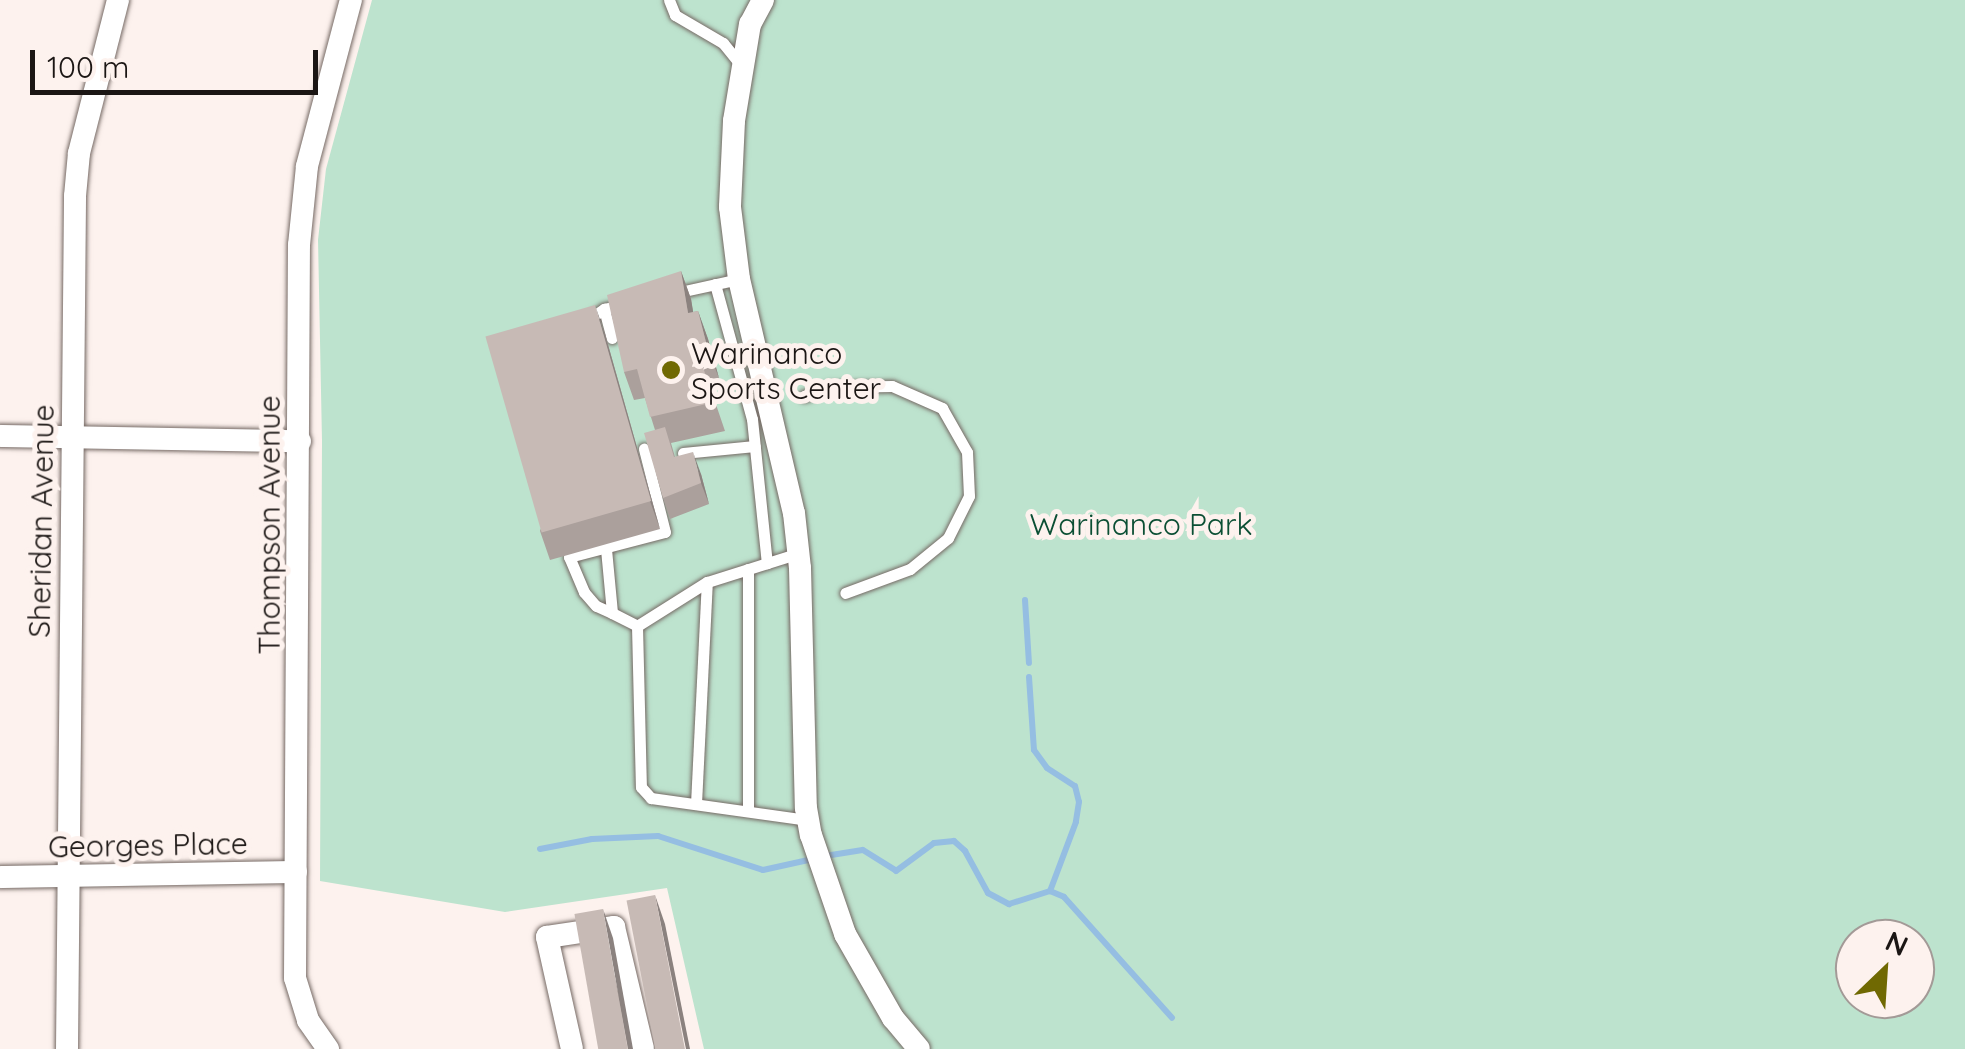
<!DOCTYPE html>
<html>
<head>
<meta charset="utf-8">
<style>
	body { margin:0 }
	#map { position:relative; width:1965px; height:1049px; overflow:hidden; background:#fdf2ee; font-family:Quicksand,sans-serif }
	div>[style] { position:absolute }
	.green>* { inset:0; background:#bde3ce }
	.stream>* { height:6px; margin:-3px; padding:0 3px; transform-origin:3px; border-radius:3px; background:#95bee2 }
	.roads { filter:drop-shadow(0 0 2px #766a65) drop-shadow(0 0 2px #766a65) }
	.lane>* { height:11px; margin:-5.5px; padding:0 5.5px; transform-origin:5.5px; border-radius:5.5px; background:#fff }
	.street>* { height:22px; margin:-11px; padding:0 11px; transform-origin:11px; border-radius:11px; background:#fff }
	.wall>* { inset:0; background:#aba09c }
	.shaded-wall>* { inset:0; background:#8b827f }
	.building>* { inset:0; background:#c7bab5; transform-origin:0 0 }
	.dots>* { width:28px; height:28px; translate:-50% -50%; box-sizing:border-box; border:5px solid #fdf2ee; border-radius:50% }
	span { translate:-50% -50%; white-space:nowrap; text-align:center; line-height:1.15; -webkit-text-stroke:10px #fdf2ee; paint-order:stroke }
	.poi-label { font-size:30px; color:#1b1614 }
	.left { translate:0 -50%; text-align:left }
	.street-label { font-size:30px; color:#1b1614 }
	.park-label { font-size:30px; color:#0b4f34 }
	.north { position:absolute; left:1835px; top:919px; width:100px; height:100px; box-sizing:border-box; background:#fdf2ee; border:2px solid #a39a97; border-radius:50%; rotate:25deg; font-size:28px; font-weight:700; line-height:40px; text-align:center; color:#1b1614 }
	.north::after { content:''; display:block; margin:auto; width:35px; height:45px; background:#706902; clip-path:polygon(50% 0,100% 100%,50% 72%,0 100%) }
	.scale { position:absolute; left:30px; top:50px; width:288px; height:45px; box-sizing:border-box; border:5px solid #1b1614; border-top:0; padding-left:12px; font-size:30px; line-height:35px; white-space:nowrap; color:#1b1614; -webkit-text-stroke:8px #fdf2ee; paint-order:stroke }
</style>
</head>
<body>
<div id="map">
	<div class="green">
		<i style="clip-path:polygon(evenodd,372px 0,1965px 0,1965px 1049px,704px 1049px,667px 888px,505px 912px,320px 881px,322px 441px,318px 240px,326px 169px,372px 0,1855px 939px,1915px 939px,1915px 999px,1855px 999px,1855px 939px)"></i>
	</div>
	<div class="stream">
		<i style="left:1025px;top:600px;width:63px;rotate:86.4deg"></i>
		<i style="left:1029px;top:677px;width:73px;rotate:86.1deg"></i>
		<i style="left:1034px;top:750px;width:22px;rotate:54deg"></i>
		<i style="left:1047px;top:768px;width:33px;rotate:33deg"></i>
		<i style="left:1075px;top:786px;width:16px;rotate:76deg"></i>
		<i style="left:1079px;top:802px;width:20px;rotate:99deg"></i>
		<i style="left:1076px;top:822px;width:74px;rotate:110.6deg"></i>
		<i style="left:540px;top:849px;width:53px;rotate:-10.9deg"></i>
		<i style="left:592px;top:839px;width:66px;rotate:-2.6deg"></i>
		<i style="left:658px;top:836px;width:110px;rotate:17.9deg"></i>
		<i style="left:763px;top:870px;width:51px;rotate:-12.4deg"></i>
		<i style="left:825px;top:856px;width:38px;rotate:-9deg"></i>
		<i style="left:863px;top:850px;width:39px;rotate:32deg"></i>
		<i style="left:896px;top:871px;width:47px;rotate:-36.4deg"></i>
		<i style="left:934px;top:843px;width:20px;rotate:-6deg"></i>
		<i style="left:954px;top:841px;width:15px;rotate:42deg"></i>
		<i style="left:965px;top:851px;width:48px;rotate:61.3deg"></i>
		<i style="left:988px;top:893px;width:24px;rotate:28deg"></i>
		<i style="left:1009px;top:904px;width:43px;rotate:-17.6deg"></i>
		<i style="left:1050px;top:891px;width:15px;rotate:23deg"></i>
		<i style="left:1064px;top:897px;width:162px;rotate:48.2deg"></i>
	</div>
	<div class="roads">
		<div class="lane">
			<i style="left:669px;top:0;width:16px;rotate:68deg"></i>
			<i style="left:675px;top:15px;width:56px;rotate:30.3deg"></i>
			<i style="left:723px;top:43px;width:28px;rotate:51deg"></i>
			<i style="left:715px;top:284px;width:140px;rotate:74.7deg"></i>
			<i style="left:752px;top:419px;width:145px;rotate:84.1deg"></i>
			<i style="left:675px;top:293px;width:66px;rotate:-12.3deg"></i>
			<i style="left:604px;top:309px;width:30px;rotate:75deg"></i>
			<i style="left:586px;top:321px;width:22px;rotate:-34deg"></i>
			<i style="left:604px;top:309px;width:19px;rotate:-12deg"></i>
			<i style="left:804px;top:396px;width:28px;rotate:-19deg"></i>
			<i style="left:830px;top:387px;width:62px;rotate:-0.9deg"></i>
			<i style="left:892px;top:386px;width:55px;rotate:23.7deg"></i>
			<i style="left:942px;top:408px;width:51px;rotate:60.4deg"></i>
			<i style="left:967px;top:452px;width:44px;rotate:87.4deg"></i>
			<i style="left:969px;top:496px;width:47px;rotate:116.6deg"></i>
			<i style="left:948px;top:538px;width:49px;rotate:140.8deg"></i>
			<i style="left:910px;top:569px;width:69px;rotate:159.7deg"></i>
			<i style="left:683px;top:453px;width:72px;rotate:-5.6deg"></i>
			<i style="left:606px;top:549px;width:64px;rotate:84.6deg"></i>
			<i style="left:612px;top:613px;width:28px;rotate:27deg"></i>
			<i style="left:748px;top:569px;width:242px;rotate:90deg"></i>
			<i style="left:612px;top:613px;width:17px;rotate:-156deg"></i>
			<i style="left:596px;top:606px;width:18px;rotate:-131deg"></i>
			<i style="left:584px;top:592px;width:38px;rotate:-113deg"></i>
			<i style="left:569px;top:557px;width:99px;rotate:-14.6deg"></i>
			<i style="left:665px;top:532px;width:86px;rotate:-104.2deg"></i>
			<i style="left:637px;top:626px;width:161px;rotate:88.6deg"></i>
			<i style="left:641px;top:787px;width:15px;rotate:48deg"></i>
			<i style="left:651px;top:798px;width:159px;rotate:8deg"></i>
			<i style="left:637px;top:626px;width:83px;rotate:-32.2deg"></i>
			<i style="left:707px;top:582px;width:96px;rotate:-17.5deg"></i>
			<i style="left:696px;top:804px;width:222px;rotate:-87.2deg"></i>
		</div>
		<div class="street">
			<i style="left:763px;top:0;width:27px;rotate:118deg"></i>
			<i style="left:750px;top:24px;width:98px;rotate:99.4deg"></i>
			<i style="left:734px;top:121px;width:86px;rotate:92.7deg"></i>
			<i style="left:730px;top:207px;width:73px;rotate:82.9deg"></i>
			<i style="left:739px;top:279px;width:240px;rotate:76.8deg"></i>
			<i style="left:794px;top:513px;width:55px;rotate:83.8deg"></i>
			<i style="left:800px;top:568px;width:240px;rotate:88.6deg"></i>
			<i style="left:806px;top:808px;width:27px;rotate:80deg"></i>
			<i style="left:811px;top:835px;width:105px;rotate:71deg"></i>
			<i style="left:845px;top:934px;width:97px;rotate:60.3deg"></i>
			<i style="left:893px;top:1018px;width:40px;rotate:50deg"></i>
			<i style="left:0;top:436px;width:300px;rotate:1deg"></i>
			<i style="left:0;top:877px;width:296px;rotate:-1deg"></i>
			<i style="left:67px;top:1049px;width:853px;rotate:-89.46deg"></i>
			<i style="left:75px;top:196px;width:43px;rotate:-84.7deg"></i>
			<i style="left:79px;top:153px;width:158px;rotate:-75.7deg"></i>
			<i style="left:328px;top:1049px;width:35px;rotate:-125deg"></i>
			<i style="left:308px;top:1020px;width:44px;rotate:-107.2deg"></i>
			<i style="left:295px;top:978px;width:733px;rotate:-89.69deg"></i>
			<i style="left:299px;top:245px;width:79px;rotate:-84.2deg"></i>
			<i style="left:307px;top:166px;width:172px;rotate:-75.2deg"></i>
			<i style="left:572px;top:1049px;width:115px;rotate:-102.6deg"></i>
			<i style="left:547px;top:937px;width:68px;rotate:-8.5deg"></i>
			<i style="left:614px;top:927px;width:125px;rotate:76.6deg"></i>
		</div>
	</div>
	<div class="wall">
		<i style="clip-path:polygon(681px 271px,691px 299px,693px 312px,698px 311px,708px 339px,719px 378px,708px 381px,725px 431px,671px 443px,675px 457px,701px 474px,709px 504px,670px 519px,663px 498px,655px 430px,645px 398px,634px 400px,624px 372px)"></i>
		<i style="clip-path:polygon(605px 334px,660px 529px,550px 560px,540px 531px)"></i>
	</div>
	<div class="shaded-wall">
		<i style="clip-path:polygon(681px 271px,691px 299px,698px 341px,688px 313px)"></i>
		<i style="clip-path:polygon(595px 305px,605px 334px,660px 529px,650px 501px)"></i>
		<i style="clip-path:polygon(698px 311px,708px 339px,719px 378px,708px 350px)"></i>
		<i style="clip-path:polygon(693px 452px,701px 474px,709px 504px,701px 483px)"></i>
		<i style="clip-path:polygon(655px 895px,665px 924px,690px 1049px,686px 1049px)"></i>
		<i style="clip-path:polygon(603px 909px,613px 938px,633px 1049px,628px 1049px)"></i>
	</div>
	<div class="building">
		<i style="clip-path:polygon(681px 271px,688px 313px,698px 311px,708px 350px,698px 353px,715px 402px,650px 417px,637px 369px,624px 372px,607px 295px)"></i>
		<i style="left:595px;top:305px;width:204px;height:114px;rotate:74deg"></i>
		<i style="clip-path:polygon(665px 427px,674px 457px,693px 452px,701px 483px,663px 498px,644px 433px)"></i>
		<i style="left:655px;top:895px;width:157px;height:29px;rotate:79deg"></i>
		<i style="left:603px;top:909px;width:142px;height:29px;rotate:80deg"></i>
	</div>
	<div class="dots">
		<i style="left:671px;top:370px;background:#706902"></i>
	</div>
	<div class="poi-label">
		<span class="left" style="left:691px;top:370px">Warinanco<br>Sports Center</span>
	</div>
	<div class="street-label">
		<span style="left:41px;top:521px;rotate:-89deg">Sheridan Avenue</span>
		<span style="left:269px;top:525px;rotate:-90deg">Thompson Avenue</span>
		<span style="left:148px;top:845px;rotate:-1deg">Georges Place</span>
	</div>
	<div class="park-label">
		<span style="left:1141px;top:524px">Warinanco Park</span>
	</div>
	<div class="north">N</div>
	<div class="scale">100 m</div>
</div>
</body>
</html>
